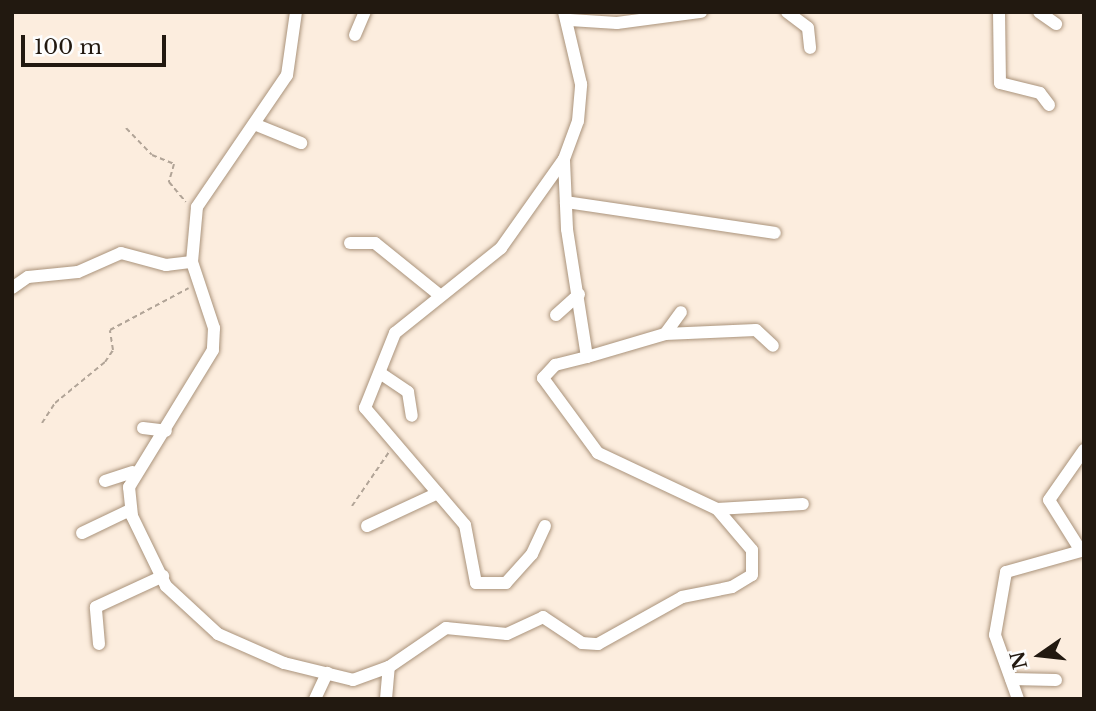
<!DOCTYPE html>
<html>
<head>
<meta charset="utf-8">
<style>
	body { margin:0 }
	#map { position:relative; width:1096px; height:711px; overflow:hidden; background:#fcedde; font-family:"Libre Baskerville",serif }
	div>[style] { position:absolute }
	.path>* { height:2px; margin-top:-1px; transform-origin:0; background:repeating-linear-gradient(90deg,#b1a497 0 5px,transparent 0 8.5px) }
	.roads { filter:drop-shadow(0 0 2px #aa937b) drop-shadow(0 0 2px #aa937b) }
	.minor>* { height:12px; margin:-6px; padding:0 6px; transform-origin:6px; border-radius:6px; background:#fff }
	span { translate:-50% -50%; white-space:nowrap; text-align:center; line-height:1.15; -webkit-text-stroke:6px #fdfdfd; paint-order:stroke }
	.frame { position:absolute; inset:0; border:14px solid #221910; pointer-events:none }
	.north { position:absolute; left:1005px; top:620px; width:70px; height:70px; -webkit-text-stroke:5px #fdfdfd; paint-order:stroke; rotate:256deg; font-size:19px; font-weight:700; line-height:28px; text-align:center; color:#221910 }
	.north::after { content:''; display:block; margin:auto; width:24px; height:32px; background:#221910; clip-path:polygon(50% 0,100% 100%,50% 72%,0 100%) }
	.scale { position:absolute; left:21px; top:35px; width:145px; height:32px; box-sizing:border-box; border:4px solid #221910; border-top:0; padding-left:9px; font-size:21px; line-height:24px; white-space:nowrap; color:#221910; -webkit-text-stroke:5px #fdfdfd; paint-order:stroke }
</style>
</head>
<body>
<div id="map">
	<div class="path">
		<i style="left:126px;top:128px;width:37px;rotate:46deg"></i>
		<i style="left:152px;top:155px;width:24px;rotate:22deg"></i>
		<i style="left:174px;top:164px;width:19px;rotate:106deg"></i>
		<i style="left:169px;top:182px;width:26px;rotate:50deg"></i>
		<i style="left:42px;top:423px;width:24px;rotate:-57deg"></i>
		<i style="left:55px;top:403px;width:65px;rotate:-39.4deg"></i>
		<i style="left:105px;top:362px;width:14px;rotate:-56deg"></i>
		<i style="left:113px;top:350px;width:20px;rotate:-99deg"></i>
		<i style="left:110px;top:330px;width:89px;rotate:-28deg"></i>
		<i style="left:352px;top:506px;width:65px;rotate:-55.6deg"></i>
	</div>
	<div class="roads">
		<div class="minor">
			<i style="left:296px;top:12px;width:64px;rotate:98.1deg"></i>
			<i style="left:287px;top:75px;width:160px;rotate:124.3deg"></i>
			<i style="left:197px;top:207px;width:55px;rotate:95.2deg"></i>
			<i style="left:192px;top:262px;width:70px;rotate:71.6deg"></i>
			<i style="left:214px;top:328px;width:22px;rotate:93deg"></i>
			<i style="left:213px;top:350px;width:161px;rotate:121.5deg"></i>
			<i style="left:129px;top:487px;width:29px;rotate:84deg"></i>
			<i style="left:132px;top:516px;width:78px;rotate:64.1deg"></i>
			<i style="left:166px;top:586px;width:71px;rotate:42.7deg"></i>
			<i style="left:218px;top:634px;width:72px;rotate:23.7deg"></i>
			<i style="left:284px;top:663px;width:71px;rotate:13.8deg"></i>
			<i style="left:353px;top:680px;width:38px;rotate:-20deg"></i>
			<i style="left:389px;top:667px;width:69px;rotate:-34.4deg"></i>
			<i style="left:446px;top:628px;width:61px;rotate:5.6deg"></i>
			<i style="left:507px;top:634px;width:40px;rotate:-25deg"></i>
			<i style="left:543px;top:617px;width:47px;rotate:33.7deg"></i>
			<i style="left:582px;top:643px;width:16px;rotate:4deg"></i>
			<i style="left:598px;top:644px;width:96px;rotate:-29.2deg"></i>
			<i style="left:682px;top:597px;width:51px;rotate:-11.3deg"></i>
			<i style="left:732px;top:587px;width:23px;rotate:-31deg"></i>
			<i style="left:752px;top:575px;width:25px;rotate:-90deg"></i>
			<i style="left:752px;top:550px;width:54px;rotate:-130.5deg"></i>
			<i style="left:717px;top:509px;width:132px;rotate:-154.8deg"></i>
			<i style="left:598px;top:453px;width:93px;rotate:-126.3deg"></i>
			<i style="left:543px;top:378px;width:18px;rotate:-47deg"></i>
			<i style="left:555px;top:365px;width:33px;rotate:-14deg"></i>
			<i style="left:587px;top:357px;width:130px;rotate:-98.9deg"></i>
			<i style="left:567px;top:229px;width:70px;rotate:-92.5deg"></i>
			<i style="left:787px;top:12px;width:26px;rotate:37deg"></i>
			<i style="left:808px;top:28px;width:20px;rotate:84deg"></i>
			<i style="left:999px;top:12px;width:71px;rotate:89.2deg"></i>
			<i style="left:1000px;top:83px;width:41px;rotate:14deg"></i>
			<i style="left:1040px;top:93px;width:15px;rotate:53deg"></i>
			<i style="left:1039px;top:12px;width:21px;rotate:35deg"></i>
			<i style="left:570px;top:20px;width:47px;rotate:3.7deg"></i>
			<i style="left:617px;top:23px;width:85px;rotate:-7.5deg"></i>
			<i style="left:355px;top:35px;width:25px;rotate:-67deg"></i>
			<i style="left:254px;top:124px;width:51px;rotate:22deg"></i>
			<i style="left:566px;top:202px;width:211px;rotate:8.4deg"></i>
			<i style="left:350px;top:243px;width:25px"></i>
			<i style="left:375px;top:243px;width:80px;rotate:38.9deg"></i>
			<i style="left:12px;top:288px;width:19px;rotate:-35deg"></i>
			<i style="left:28px;top:277px;width:50px;rotate:-5.7deg"></i>
			<i style="left:78px;top:272px;width:47px;rotate:-23.8deg"></i>
			<i style="left:121px;top:253px;width:47px;rotate:14.9deg"></i>
			<i style="left:166px;top:265px;width:26px;rotate:-7deg"></i>
			<i style="left:556px;top:315px;width:31px;rotate:-42deg"></i>
			<i style="left:665px;top:334px;width:27px;rotate:-54deg"></i>
			<i style="left:587px;top:357px;width:81px;rotate:-16.4deg"></i>
			<i style="left:665px;top:334px;width:91px;rotate:-2.5deg"></i>
			<i style="left:756px;top:330px;width:23px;rotate:43deg"></i>
			<i style="left:380px;top:373px;width:34px;rotate:34deg"></i>
			<i style="left:408px;top:392px;width:24px;rotate:81deg"></i>
			<i style="left:143px;top:428px;width:23px;rotate:7deg"></i>
			<i style="left:105px;top:481px;width:29px;rotate:-18deg"></i>
			<i style="left:717px;top:509px;width:86px;rotate:-3.3deg"></i>
			<i style="left:367px;top:526px;width:78px;rotate:-24.9deg"></i>
			<i style="left:545px;top:526px;width:31px;rotate:115deg"></i>
			<i style="left:532px;top:554px;width:39px;rotate:132deg"></i>
			<i style="left:506px;top:583px;width:30px;rotate:180deg"></i>
			<i style="left:476px;top:583px;width:59px;rotate:-100.7deg"></i>
			<i style="left:465px;top:525px;width:154px;rotate:-130.5deg"></i>
			<i style="left:365px;top:408px;width:81px;rotate:-68.2deg"></i>
			<i style="left:395px;top:333px;width:136px;rotate:-38.7deg"></i>
			<i style="left:501px;top:248px;width:109px;rotate:-54.7deg"></i>
			<i style="left:564px;top:159px;width:40px;rotate:-69.8deg"></i>
			<i style="left:578px;top:121px;width:37px;rotate:-85deg"></i>
			<i style="left:581px;top:84px;width:74px;rotate:-103.3deg"></i>
			<i style="left:82px;top:533px;width:53px;rotate:-25.6deg"></i>
			<i style="left:99px;top:644px;width:37px;rotate:-95deg"></i>
			<i style="left:96px;top:607px;width:74px;rotate:-24.8deg"></i>
			<i style="left:1011px;top:679px;width:45px;rotate:1.3deg"></i>
			<i style="left:315px;top:699px;width:29px;rotate:-65deg"></i>
			<i style="left:386px;top:699px;width:32px;rotate:-85deg"></i>
			<i style="left:1018px;top:699px;width:68px;rotate:-109.8deg"></i>
			<i style="left:995px;top:635px;width:64px;rotate:-80.1deg"></i>
			<i style="left:1006px;top:572px;width:78px;rotate:-15.6deg"></i>
			<i style="left:1081px;top:551px;width:60px;rotate:-122.1deg"></i>
			<i style="left:1049px;top:500px;width:61px;rotate:-55deg"></i>
		</div>
	</div>
	<div class="frame"></div>
	<div class="north">N</div>
	<div class="scale">100 m</div>
</div>
</body>
</html>
